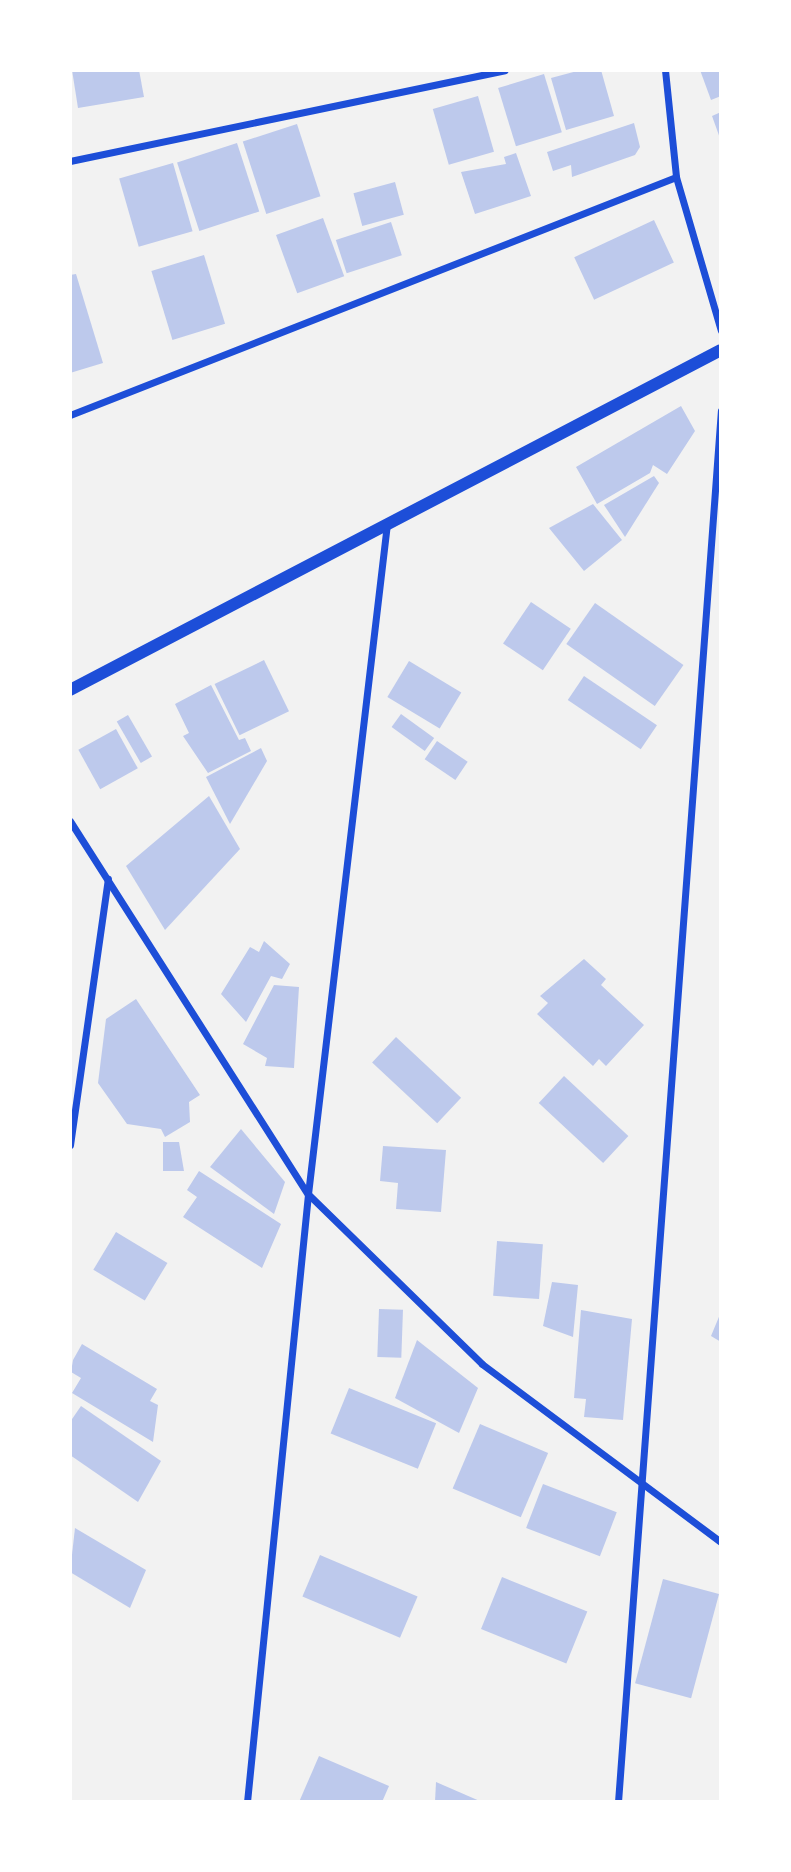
<!DOCTYPE html>
<html>
<head>
<meta charset="utf-8">
<style>
	body { margin:0 }
	#map { position:relative; width:791px; height:1872px; overflow:hidden; background:#f2f2f2; font-family:"Noto Sans",sans-serif }
	div>[style] { position:absolute }
	.building>* { inset:0; background:#bdc9ec; transform-origin:0 0 }
	.minor>* { height:7px; margin:-3.5px; padding:0 3.5px; transform-origin:3.5px; border-radius:3.5px; background:#1d4ed8 }
	.tertiary>* { height:12px; margin:-6px; padding:0 6px; transform-origin:6px; border-radius:6px; background:#1d4ed8 }
	span { translate:-50% -50%; white-space:nowrap; text-align:center; line-height:1.15; -webkit-text-stroke:5px #fff; paint-order:stroke }
	.frame { position:absolute; inset:0; border:72px solid #fff; pointer-events:none }
</style>
</head>
<body>
<div id="map">
	<div class="building">
		<i style="clip-path:polygon(72px 70px,139px 70px,144px 97px,78px 108px)"></i>
		<i style="clip-path:polygon(581px 70px,601px 70px,614px 116px,566px 130px,551px 78px)"></i>
		<i style="clip-path:polygon(700px 70px,721px 70px,721px 96px,711px 100px)"></i>
		<i style="left:544px;top:74px;width:61px;height:48px;rotate:73deg"></i>
		<i style="left:478px;top:96px;width:58px;height:47px;rotate:74deg"></i>
		<i style="clip-path:polygon(721px 112px,721px 141px,712px 116px)"></i>
		<i style="clip-path:polygon(634px 123px,640px 147px,635px 155px,572px 177px,571px 165px,553px 171px,547px 152px)"></i>
		<i style="left:297px;top:124px;width:76px;height:57px;rotate:72deg"></i>
		<i style="left:237px;top:143px;width:72px;height:63px;rotate:72deg"></i>
		<i style="clip-path:polygon(516px 153px,531px 196px,475px 214px,461px 172px,506px 164px,504px 157px)"></i>
		<i style="left:173px;top:163px;width:71px;height:56px;rotate:74deg"></i>
		<i style="left:395px;top:182px;width:34px;height:43px;rotate:75deg"></i>
		<i style="left:323px;top:218px;width:62px;height:50px;rotate:70deg"></i>
		<i style="left:654px;top:220px;width:47px;height:88px;rotate:65deg"></i>
		<i style="left:391px;top:222px;width:35px;height:58px;rotate:72deg"></i>
		<i style="left:204px;top:255px;width:72px;height:55px;rotate:73deg"></i>
		<i style="clip-path:polygon(76px 274px,103px 363px,70px 373px,70px 275px)"></i>
		<i style="clip-path:polygon(681px 406px,695px 431px,667px 474px,653px 465px,650px 473px,597px 504px,576px 467px)"></i>
		<i style="clip-path:polygon(654px 476px,659px 483px,625px 537px,604px 505px)"></i>
		<i style="clip-path:polygon(593px 504px,622px 540px,584px 571px,549px 528px)"></i>
		<i style="left:531px;top:602px;width:48px;height:50px;rotate:34deg"></i>
		<i style="left:595px;top:603px;width:108px;height:50px;rotate:35deg"></i>
		<i style="left:264px;top:660px;width:57px;height:55px;rotate:64deg"></i>
		<i style="left:409px;top:661px;width:61px;height:42px;rotate:31deg"></i>
		<i style="left:584px;top:676px;width:88px;height:29px;rotate:34deg"></i>
		<i style="clip-path:polygon(211px 685px,239px 740px,245px 738px,251px 751px,208px 773px,183px 736px,189px 733px,175px 704px)"></i>
		<i style="left:401px;top:714px;width:41px;height:16px;rotate:36deg"></i>
		<i style="left:128px;top:715px;width:48px;height:13px;rotate:60deg"></i>
		<i style="left:116px;top:729px;width:45px;height:43px;rotate:61deg"></i>
		<i style="left:437px;top:741px;width:37px;height:22px;rotate:34deg"></i>
		<i style="clip-path:polygon(261px 748px,267px 761px,230px 824px,206px 777px)"></i>
		<i style="clip-path:polygon(209px 796px,240px 849px,165px 930px,126px 866px)"></i>
		<i style="clip-path:polygon(264px 941px,290px 964px,282px 979px,271px 976px,246px 1022px,221px 994px,250px 947px,259px 952px)"></i>
		<i style="clip-path:polygon(584px 959px,606px 979px,601px 985px,644px 1025px,606px 1066px,599px 1059px,593px 1066px,537px 1014px,548px 1003px,540px 996px)"></i>
		<i style="clip-path:polygon(274px 985px,299px 987px,294px 1068px,265px 1066px,267px 1058px,243px 1044px)"></i>
		<i style="clip-path:polygon(136px 999px,200px 1095px,189px 1102px,190px 1122px,165px 1137px,161px 1129px,127px 1124px,98px 1083px,106px 1019px)"></i>
		<i style="left:396px;top:1037px;width:89px;height:35px;rotate:43deg"></i>
		<i style="left:564px;top:1076px;width:88px;height:37px;rotate:43deg"></i>
		<i style="clip-path:polygon(241px 1129px,285px 1182px,274px 1214px,210px 1167px)"></i>
		<i style="clip-path:polygon(163px 1142px,179px 1142px,184px 1171px,163px 1171px)"></i>
		<i style="clip-path:polygon(383px 1146px,446px 1150px,441px 1212px,396px 1209px,398px 1183px,380px 1181px)"></i>
		<i style="clip-path:polygon(199px 1171px,281px 1224px,262px 1268px,183px 1217px,197px 1197px,187px 1190px)"></i>
		<i style="left:116px;top:1232px;width:60px;height:44px;rotate:31deg"></i>
		<i style="left:497px;top:1241px;width:46px;height:55px;rotate:4deg"></i>
		<i style="clip-path:polygon(552px 1282px,578px 1285px,573px 1337px,543px 1326px)"></i>
		<i style="left:379px;top:1309px;width:24px;height:48px;rotate:2deg"></i>
		<i style="clip-path:polygon(581px 1310px,632px 1319px,623px 1420px,584px 1417px,586px 1399px,574px 1398px)"></i>
		<i style="clip-path:polygon(721px 1312px,721px 1342px,711px 1336px)"></i>
		<i style="clip-path:polygon(417px 1340px,478px 1388px,459px 1433px,395px 1398px)"></i>
		<i style="clip-path:polygon(82px 1344px,157px 1389px,150px 1401px,158px 1405px,153px 1442px,72px 1393px,81px 1378px,71px 1372px,73px 1360px)"></i>
		<i style="left:349px;top:1388px;width:94px;height:49px;rotate:22deg"></i>
		<i style="clip-path:polygon(81px 1406px,161px 1461px,138px 1502px,70px 1455px,70px 1422px)"></i>
		<i style="left:480px;top:1424px;width:74px;height:70px;rotate:23deg"></i>
		<i style="left:543px;top:1484px;width:79px;height:47px;rotate:21deg"></i>
		<i style="clip-path:polygon(75px 1528px,146px 1570px,130px 1608px,70px 1572px)"></i>
		<i style="left:320px;top:1555px;width:106px;height:45px;rotate:23deg"></i>
		<i style="left:502px;top:1577px;width:92px;height:56px;rotate:22deg"></i>
		<i style="left:663px;top:1579px;width:58px;height:108px;rotate:15deg"></i>
		<i style="clip-path:polygon(319px 1756px,389px 1786px,382px 1802px,299px 1802px)"></i>
		<i style="clip-path:polygon(436px 1782px,482px 1802px,435px 1802px)"></i>
	</div>
	<div class="minor">
		<i style="left:665px;top:70px;width:108px;rotate:84.1deg"></i>
		<i style="left:676px;top:177px;width:160px;rotate:73.7deg"></i>
		<i style="left:70px;top:161px;width:444px;rotate:-11.8deg"></i>
		<i style="left:70px;top:415px;width:651px;rotate:-21.44deg"></i>
		<i style="left:70px;top:821px;width:442px;rotate:57.5deg"></i>
		<i style="left:308px;top:1194px;width:243px;rotate:44.3deg"></i>
		<i style="left:482px;top:1364px;width:298px;rotate:36.7deg"></i>
		<i style="left:70px;top:1145px;width:269px;rotate:-81.9deg"></i>
		<i style="left:247px;top:1802px;width:611px;rotate:-84.27deg"></i>
		<i style="left:308px;top:1194px;width:675px;rotate:-83.28deg"></i>
		<i style="left:618px;top:1802px;width:1395px;rotate:-85.77deg"></i>
	</div>
	<div class="tertiary">
		<i style="left:70px;top:690px;width:734px;rotate:-27.58deg"></i>
	</div>
	<div class="frame"></div>
</div>
</body>
</html>
